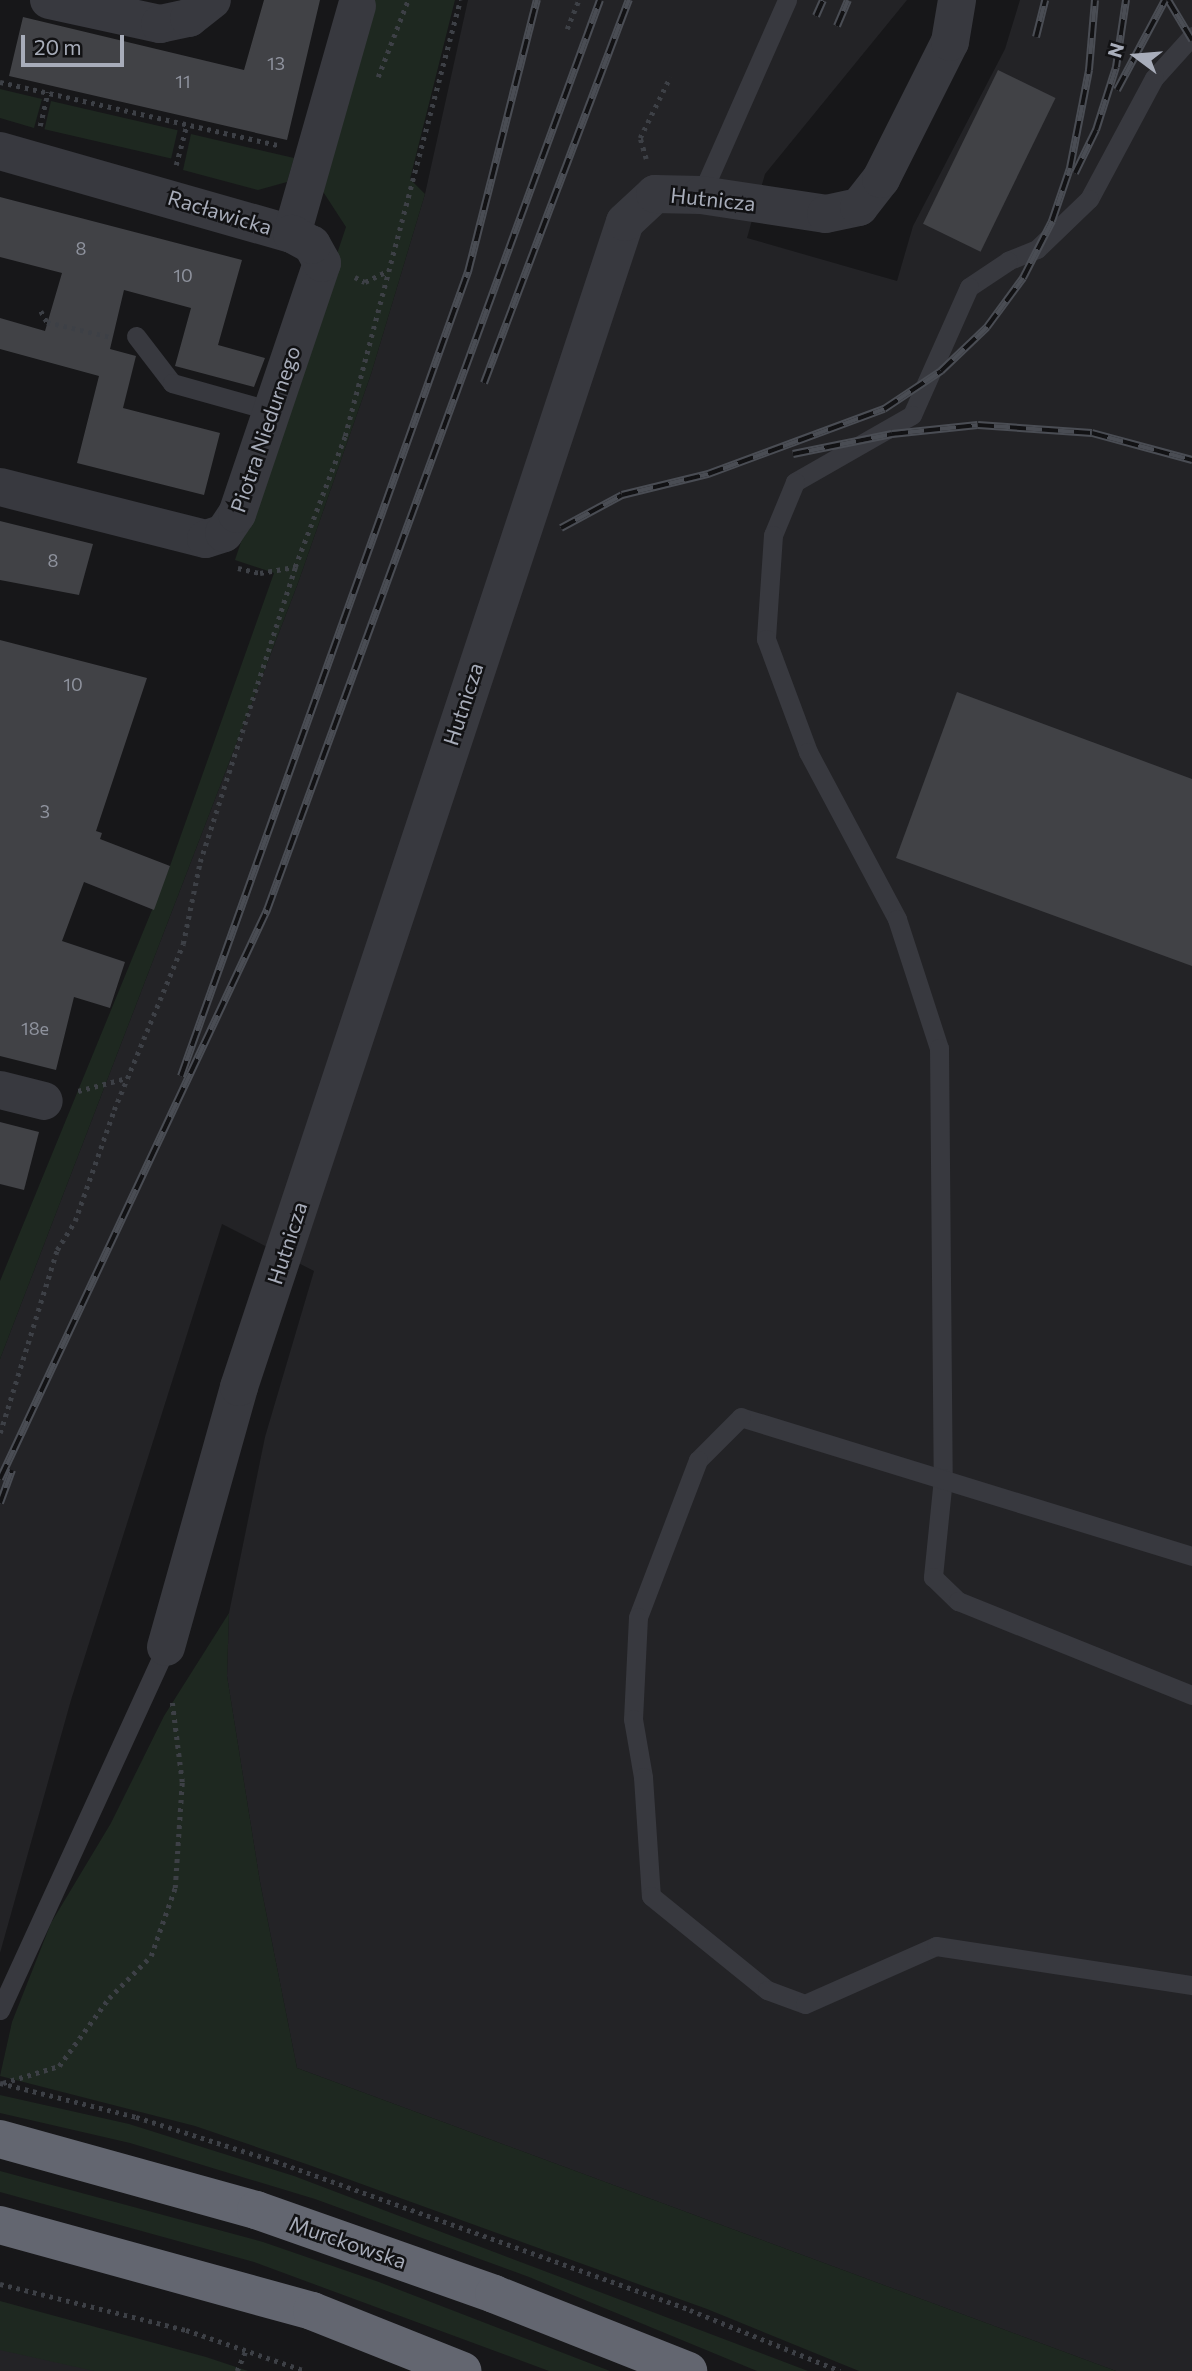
<!DOCTYPE html>
<html>
<head>
<meta charset="utf-8">
<style>
	body { margin:0 }
	#map { position:relative; width:1192px; height:2371px; overflow:hidden; background:#171719; font-family:Commissioner,sans-serif }
	div>[style] { position:absolute }
	.built>* { inset:0; background:#232326 }
	.green>* { inset:0; background:#1e2820; transform-origin:0 0 }
	.building>* { inset:0; background:#414246; transform-origin:0 0 }
	.path>* { height:4.5px; margin-top:-2.25px; transform-origin:0; background:repeating-linear-gradient(90deg,#3d4046 0 3.5px,transparent 0 8.5px) }
	.lane>* { height:19px; margin:-9.5px; padding:0 9.5px; transform-origin:9.5px; border-radius:9.5px; background:#38393f }
	.street>* { height:38px; margin:-19px; padding:0 19px; transform-origin:19px; border-radius:19px; background:#38393f }
	.highway>* { height:38px; margin:-19px; padding:0 19px; transform-origin:19px; border-radius:19px; background:#636670 }
	.rail>* { height:8px; margin-top:-4px; transform-origin:0; background:repeating-linear-gradient(90deg,#121214 0 16px,#4a4d54 0 32px); box-sizing:border-box; border-block:2px solid #4a4d54 }
	span { translate:-50% -50%; white-space:nowrap; text-align:center; line-height:1.15; -webkit-text-stroke:5px #121214; paint-order:stroke }
	.number-label { font-size:18px; color:#8e929d }
	.number-label span { -webkit-text-stroke-width:0 }
	.street-label { font-size:21px; color:#a8adba }
	.north { position:absolute; left:1101px; top:21px; width:70px; height:70px; -webkit-text-stroke:5px #121214; paint-order:stroke; rotate:286deg; font-size:19px; font-weight:700; line-height:28px; text-align:center; color:#a8adba }
	.north::after { content:''; display:block; margin:auto; width:24px; height:32px; background:#a8adba; clip-path:polygon(50% 0,100% 100%,50% 72%,0 100%) }
	.scale { position:absolute; left:21px; top:35px; width:103px; height:32px; box-sizing:border-box; border:4px solid #a8adba; border-top:0; padding-left:9px; font-size:21px; line-height:24px; white-space:nowrap; color:#a8adba; -webkit-text-stroke:5px #121214; paint-order:stroke }
</style>
</head>
<body>
<div id="map">
	<div class="built">
		<i style="clip-path:polygon(468px 0,907px 0,765px 174px,747px 238px,897px 281px,913px 226px,1005px 49px,1020px 0,1192px 0,1192px 2371px,1116px 2371px,297px 2068px,260px 1882px,227px 1676px,229px 1613px,265px 1437px,314px 1271px,222px 1224px,71px 1700px,0 1953px,0 1359px,298px 583px,371px 374px,425px 194px)"></i>
		<i style="clip-path:polygon(0 2325px,188px 2371px,0 2371px)"></i>
	</div>
	<div class="green">
		<i style="clip-path:polygon(371px 0,455px 0,410px 179px,425px 194px,371px 374px,298px 583px,0 1359px,0 1281px,170px 866px,274px 573px,235px 560px,346px 227px,320px 187px)"></i>
		<i style="clip-path:polygon(0 89px,42px 99px,34px 128px,0 118px)"></i>
		<i style="left:51px;top:101px;width:130px;height:29px;rotate:13deg"></i>
		<i style="clip-path:polygon(191px 134px,294px 158px,287px 182px,258px 190px,183px 170px)"></i>
		<i style="clip-path:polygon(229px 1613px,227px 1676px,260px 1882px,297px 2068px,1116px 2371px,859px 2371px,707px 2309px,309px 2165px,195px 2126px,0 2076px,12px 2022px,51px 1923px,111px 1823px,164px 1716px)"></i>
		<i style="clip-path:polygon(0 2095px,129px 2124px,294px 2176px,808px 2371px,757px 2371px,529px 2277px,315px 2199px,130px 2143px,0 2113px)"></i>
		<i style="clip-path:polygon(0 2171px,263px 2242px,379px 2282px,610px 2371px,549px 2371px,254px 2262px,0 2192px)"></i>
		<i style="clip-path:polygon(0 2301px,206px 2357px,248px 2371px,94px 2371px,0 2350px)"></i>
	</div>
	<div class="building">
		<i style="clip-path:polygon(264px 0,320px 0,287px 140px,9px 76px,23px 17px,244px 70px)"></i>
		<i style="left:998px;top:70px;width:64px;height:171px;rotate:26deg"></i>
		<i style="clip-path:polygon(0 197px,242px 260px,218px 345px,265px 358px,254px 387px,175px 366px,191px 308px,124px 290px,110px 349px,136px 356px,123px 408px,220px 433px,204px 495px,77px 463px,99px 376px,0 349px,0 318px,45px 331px,62px 273px,0 257px)"></i>
		<i style="clip-path:polygon(0 521px,93px 544px,79px 595px,0 580px)"></i>
		<i style="clip-path:polygon(0 640px,147px 678px,96px 831px,102px 833px,100px 839px,170px 866px,154px 910px,84px 882px,62px 941px,125px 962px,110px 1008px,74px 997px,56px 1070px,0 1056px)"></i>
		<i style="clip-path:polygon(957px 692px,1192px 779px,1192px 966px,896px 858px)"></i>
		<i style="clip-path:polygon(0 1122px,39px 1132px,24px 1190px,0 1184px)"></i>
	</div>
	<div class="path">
		<i style="left:567px;top:29px;width:31px;rotate:-68deg"></i>
		<i style="left:378px;top:77px;width:83px;rotate:-68.7deg"></i>
		<i style="left:0;top:82px;width:288px;rotate:12.8deg"></i>
		<i style="left:40px;top:126px;width:35px;rotate:-77deg"></i>
		<i style="left:646px;top:159px;width:22px;rotate:-106deg"></i>
		<i style="left:640px;top:138px;width:68px;rotate:-63.8deg"></i>
		<i style="left:176px;top:165px;width:42px;rotate:-75deg"></i>
		<i style="left:355px;top:277px;width:11px;rotate:27deg"></i>
		<i style="left:365px;top:282px;width:25px;rotate:-26deg"></i>
		<i style="left:41px;top:311px;width:13px;rotate:61deg"></i>
		<i style="left:47px;top:322px;width:66px;rotate:13.2deg"></i>
		<i style="left:238px;top:568px;width:23px;rotate:13deg"></i>
		<i style="left:260px;top:573px;width:36px;rotate:-10deg"></i>
		<i style="left:78px;top:1091px;width:51px;rotate:-14.9deg"></i>
		<i style="left:0;top:1433px;width:192px;rotate:-72.7deg"></i>
		<i style="left:57px;top:1250px;width:34px;rotate:-58deg"></i>
		<i style="left:75px;top:1221px;width:118px;rotate:-70.6deg"></i>
		<i style="left:114px;top:1110px;width:180px;rotate:-67.4deg"></i>
		<i style="left:183px;top:944px;width:84px;rotate:-78.3deg"></i>
		<i style="left:200px;top:862px;width:310px;rotate:-72.1deg"></i>
		<i style="left:295px;top:567px;width:140px;rotate:-69.1deg"></i>
		<i style="left:345px;top:436px;width:451px;rotate:-75.2deg"></i>
		<i style="left:0;top:2083px;width:140px;rotate:14deg"></i>
		<i style="left:136px;top:2117px;width:146px;rotate:17.6deg"></i>
		<i style="left:275px;top:2161px;width:441px;rotate:19.7deg"></i>
		<i style="left:690px;top:2310px;width:162px;rotate:22.1deg"></i>
		<i style="left:3px;top:2083px;width:59px;rotate:-16.9deg"></i>
		<i style="left:59px;top:2066px;width:84px;rotate:-53.7deg"></i>
		<i style="left:109px;top:1998px;width:59px;rotate:-45deg"></i>
		<i style="left:151px;top:1956px;width:72px;rotate:-70.6deg"></i>
		<i style="left:175px;top:1888px;width:106px;rotate:-86.2deg"></i>
		<i style="left:182px;top:1782px;width:81px;rotate:-97.1deg"></i>
		<i style="left:0;top:2284px;width:192px;rotate:13.9deg"></i>
		<i style="left:186px;top:2330px;width:127px;rotate:18.9deg"></i>
		<i style="left:237px;top:2371px;width:23px;rotate:-67deg"></i>
	</div>
	<div class="lane">
		<i style="left:1192px;top:36px;width:57px;rotate:132.1deg"></i>
		<i style="left:1154px;top:78px;width:137px;rotate:118.2deg"></i>
		<i style="left:1089px;top:199px;width:72px;rotate:136.1deg"></i>
		<i style="left:1037px;top:249px;width:31px;rotate:158deg"></i>
		<i style="left:1008px;top:261px;width:47px;rotate:146.3deg"></i>
		<i style="left:969px;top:287px;width:140px;rotate:114deg"></i>
		<i style="left:912px;top:415px;width:135px;rotate:150.2deg"></i>
		<i style="left:795px;top:482px;width:57px;rotate:112.5deg"></i>
		<i style="left:773px;top:535px;width:104px;rotate:93.9deg"></i>
		<i style="left:766px;top:639px;width:121px;rotate:69.6deg"></i>
		<i style="left:808px;top:752px;width:189px;rotate:61.9deg"></i>
		<i style="left:897px;top:919px;width:136px;rotate:72deg"></i>
		<i style="left:939px;top:1048px;width:430px;rotate:89.5deg"></i>
		<i style="left:943px;top:1478px;width:100px;rotate:95.8deg"></i>
		<i style="left:933px;top:1577px;width:35px;rotate:44deg"></i>
		<i style="left:958px;top:1601px;width:252px;rotate:21.9deg"></i>
		<i style="left:701px;top:195px;width:213px;rotate:-66.2deg"></i>
		<i style="left:136px;top:336px;width:59px;rotate:52.5deg"></i>
		<i style="left:172px;top:383px;width:104px;rotate:15.6deg"></i>
		<i style="left:1192px;top:1556px;width:472px;rotate:-162.9deg"></i>
		<i style="left:741px;top:1417px;width:61px;rotate:135deg"></i>
		<i style="left:698px;top:1460px;width:168px;rotate:110.9deg"></i>
		<i style="left:638px;top:1617px;width:102px;rotate:92.8deg"></i>
		<i style="left:633px;top:1719px;width:59px;rotate:80.2deg"></i>
		<i style="left:643px;top:1777px;width:119px;rotate:86.2deg"></i>
		<i style="left:651px;top:1896px;width:149px;rotate:39deg"></i>
		<i style="left:767px;top:1990px;width:40px;rotate:20.2deg"></i>
		<i style="left:805px;top:2004px;width:143px;rotate:-23.9deg"></i>
		<i style="left:936px;top:1946px;width:259px;rotate:8.7deg"></i>
		<i style="left:0;top:2010px;width:399px;rotate:-65.4deg"></i>
	</div>
	<div class="street">
		<i style="left:49px;top:0;width:114px;rotate:12.2deg"></i>
		<i style="left:160px;top:24px;width:30px;rotate:-12deg"></i>
		<i style="left:189px;top:18px;width:29px;rotate:-38deg"></i>
		<i style="left:0;top:151px;width:304px;rotate:15.9deg"></i>
		<i style="left:292px;top:234px;width:237px;rotate:-74.1deg"></i>
		<i style="left:0;top:487px;width:212px;rotate:14.2deg"></i>
		<i style="left:206px;top:539px;width:19px;rotate:-18deg"></i>
		<i style="left:224px;top:533px;width:23px;rotate:-56deg"></i>
		<i style="left:237px;top:514px;width:265px;rotate:-71.3deg"></i>
		<i style="left:322px;top:263px;width:21px;rotate:-119deg"></i>
		<i style="left:312px;top:245px;width:23px;rotate:-151deg"></i>
		<i style="left:0;top:1090px;width:45px;rotate:14deg"></i>
		<i style="left:166px;top:1647px;width:270px;rotate:-74.3deg"></i>
		<i style="left:239px;top:1387px;width:1227px;rotate:-71.67deg"></i>
		<i style="left:625px;top:222px;width:41px;rotate:-43deg"></i>
		<i style="left:655px;top:194px;width:46px;rotate:1.2deg"></i>
		<i style="left:701px;top:195px;width:126px;rotate:8.6deg"></i>
		<i style="left:826px;top:214px;width:34px;rotate:-12deg"></i>
		<i style="left:859px;top:207px;width:36px;rotate:-52deg"></i>
		<i style="left:881px;top:179px;width:153px;rotate:-63.3deg"></i>
		<i style="left:950px;top:42px;width:43px;rotate:-80.5deg"></i>
	</div>
	<div class="highway">
		<i style="left:0;top:2139px;width:266px;rotate:15.5deg"></i>
		<i style="left:256px;top:2210px;width:252px;rotate:19.4deg"></i>
		<i style="left:494px;top:2294px;width:209px;rotate:21.6deg"></i>
		<i style="left:0;top:2225px;width:324px;rotate:15.4deg"></i>
		<i style="left:312px;top:2311px;width:162px;rotate:21.7deg"></i>
	</div>
	<div class="rail">
		<i style="left:1168px;top:0;width:47px;rotate:59deg"></i>
		<i style="left:816px;top:16px;width:17px;rotate:-66deg"></i>
		<i style="left:837px;top:26px;width:28px;rotate:-67deg"></i>
		<i style="left:1036px;top:37px;width:38px;rotate:-76deg"></i>
		<i style="left:1117px;top:90px;width:102px;rotate:-61.9deg"></i>
		<i style="left:1075px;top:173px;width:48px;rotate:-64deg"></i>
		<i style="left:1096px;top:130px;width:66px;rotate:-72.4deg"></i>
		<i style="left:1116px;top:67px;width:68px;rotate:-81.5deg"></i>
		<i style="left:484px;top:383px;width:410px;rotate:-69.3deg"></i>
		<i style="left:793px;top:454px;width:101px;rotate:-11.4deg"></i>
		<i style="left:892px;top:434px;width:86px;rotate:-6deg"></i>
		<i style="left:978px;top:425px;width:114px;rotate:4deg"></i>
		<i style="left:1092px;top:433px;width:104px;rotate:15.1deg"></i>
		<i style="left:561px;top:528px;width:69px;rotate:-28.4deg"></i>
		<i style="left:622px;top:495px;width:89px;rotate:-13.7deg"></i>
		<i style="left:708px;top:474px;width:188px;rotate:-20.3deg"></i>
		<i style="left:884px;top:409px;width:69px;rotate:-33.7deg"></i>
		<i style="left:941px;top:371px;width:64px;rotate:-43.7deg"></i>
		<i style="left:987px;top:327px;width:61px;rotate:-53.7deg"></i>
		<i style="left:1023px;top:278px;width:64px;rotate:-63deg"></i>
		<i style="left:1052px;top:221px;width:56px;rotate:-71.2deg"></i>
		<i style="left:1070px;top:168px;width:100px;rotate:-79deg"></i>
		<i style="left:1089px;top:70px;width:70px;rotate:-85.1deg"></i>
		<i style="left:181px;top:1076px;width:854px;rotate:-70.36deg"></i>
		<i style="left:468px;top:272px;width:281px;rotate:-75.8deg"></i>
		<i style="left:0;top:1479px;width:629px;rotate:-64.86deg"></i>
		<i style="left:267px;top:910px;width:969px;rotate:-69.9deg"></i>
		<i style="left:0;top:1503px;width:35px;rotate:-70deg"></i>
	</div>
	<div class="number-label">
		<span style="left:276px;top:63px">13</span>
		<span style="left:183px;top:81px">11</span>
		<span style="left:81px;top:248px">8</span>
		<span style="left:183px;top:275px">10</span>
		<span style="left:53px;top:560px">8</span>
		<span style="left:73px;top:684px">10</span>
		<span style="left:45px;top:811px">3</span>
		<span style="left:35px;top:1028px">18e</span>
	</div>
	<div class="street-label">
		<span style="left:713px;top:199px;rotate:6deg">Hutnicza</span>
		<span style="left:220px;top:212px;rotate:17deg">Racławicka</span>
		<span style="left:265px;top:429px;rotate:-71deg">Piotra Niedurnego</span>
		<span style="left:463px;top:704px;rotate:-72deg">Hutnicza</span>
		<span style="left:287px;top:1243px;rotate:-72deg">Hutnicza</span>
		<span style="left:348px;top:2242px;rotate:19deg">Murckowska</span>
	</div>
	<div class="north">N</div>
	<div class="scale">20 m</div>
</div>
</body>
</html>
